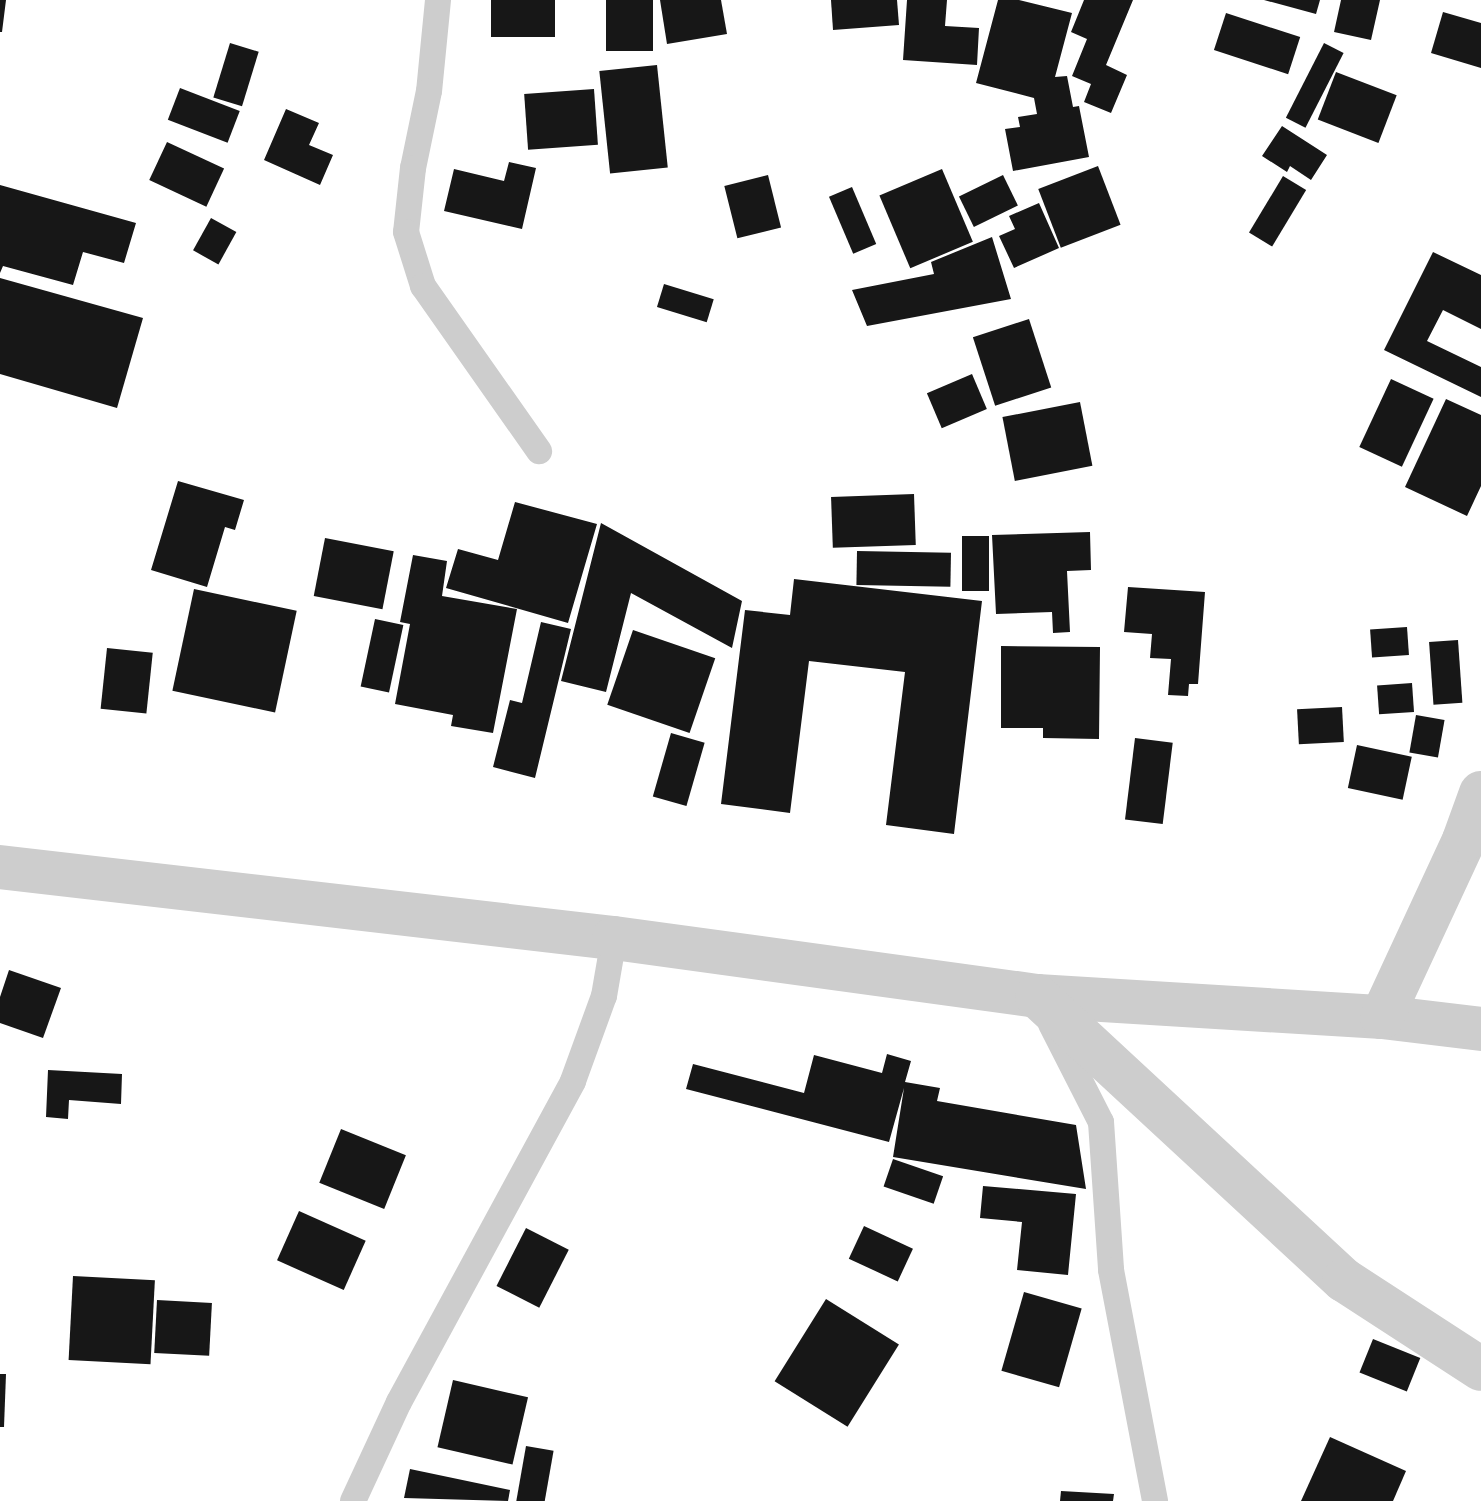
<!DOCTYPE html>
<html>
<head>
<meta charset="utf-8">
<style>
	body { margin:0 }
	#map { position:relative; width:1481px; height:1501px; overflow:hidden; background:#fff; font-family:Rubik,sans-serif }
	div>[style] { position:absolute }
	.building>* { inset:0; background:#171717; transform-origin:0 0 }
	.lane>* { height:26px; margin:-13px; padding:0 13px; transform-origin:13px; border-radius:13px; background:#cdcdcd }
	.street>* { height:44px; margin:-22px; padding:0 22px; transform-origin:22px; border-radius:22px; background:#cdcdcd }
	span { translate:-50% -50%; white-space:nowrap; text-align:center; line-height:1.15; -webkit-text-stroke:8px #fff; paint-order:stroke }
</style>
</head>
<body>
<div id="map">
	<div class="building">
		<i style="clip-path:polygon(0 0,6px 0,2px 32px,0 32px)"></i>
		<i style="left:491px;top:0;width:64px;height:37px"></i>
		<i style="left:606px;top:0;width:47px;height:51px"></i>
		<i style="clip-path:polygon(660px 0,721px 0,727px 34px,667px 44px)"></i>
		<i style="clip-path:polygon(831px 0,897px 0,899px 25px,833px 30px)"></i>
		<i style="clip-path:polygon(907px 0,947px 0,945px 26px,979px 28px,977px 65px,903px 60px)"></i>
		<i style="clip-path:polygon(998px 0,1019px 0,1072px 13px,1055px 77px,1067px 76px,1073px 107px,1079px 106px,1089px 157px,1013px 171px,1005px 129px,1020px 127px,1018px 117px,1037px 114px,1034px 98px,976px 83px)"></i>
		<i style="clip-path:polygon(1084px 0,1133px 0,1106px 65px,1127px 75px,1111px 113px,1084px 102px,1091px 84px,1072px 76px,1087px 39px,1071px 32px)"></i>
		<i style="clip-path:polygon(1264px 0,1320px 0,1316px 14px)"></i>
		<i style="clip-path:polygon(1341px 0,1380px 0,1371px 40px,1334px 32px)"></i>
		<i style="clip-path:polygon(1443px 12px,1481px 23px,1481px 68px,1431px 53px)"></i>
		<i style="left:1226px;top:13px;width:78px;height:39px;rotate:18deg"></i>
		<i style="left:230px;top:43px;width:30px;height:57px;rotate:17deg"></i>
		<i style="left:1324px;top:43px;width:22px;height:84px;rotate:27deg"></i>
		<i style="left:657px;top:65px;width:103px;height:58px;rotate:84deg"></i>
		<i style="left:1336px;top:72px;width:65px;height:51px;rotate:21deg"></i>
		<i style="left:180px;top:88px;width:64px;height:34px;rotate:21deg"></i>
		<i style="left:594px;top:89px;width:56px;height:70px;rotate:86deg"></i>
		<i style="clip-path:polygon(286px 109px,319px 123px,309px 145px,333px 155px,320px 185px,264px 160px)"></i>
		<i style="clip-path:polygon(1282px 126px,1327px 155px,1311px 180px,1290px 166px,1287px 172px,1262px 156px)"></i>
		<i style="left:167px;top:142px;width:63px;height:42px;rotate:25deg"></i>
		<i style="clip-path:polygon(509px 162px,536px 168px,522px 229px,444px 211px,454px 169px,504px 181px)"></i>
		<i style="left:1098px;top:166px;width:63px;height:64px;rotate:69deg"></i>
		<i style="left:942px;top:169px;width:79px;height:68px;rotate:67deg"></i>
		<i style="left:768px;top:175px;width:54px;height:45px;rotate:76deg"></i>
		<i style="left:1003px;top:175px;width:34px;height:49px;rotate:64deg"></i>
		<i style="left:1283px;top:176px;width:27px;height:66px;rotate:31deg"></i>
		<i style="clip-path:polygon(0 185px,136px 223px,124px 263px,83px 252px,73px 285px,3px 266px,0 273px)"></i>
		<i style="left:852px;top:187px;width:62px;height:25px;rotate:67deg"></i>
		<i style="clip-path:polygon(1039px 203px,1059px 248px,1014px 268px,999px 236px,1015px 229px,1009px 216px)"></i>
		<i style="left:211px;top:218px;width:29px;height:37px;rotate:29deg"></i>
		<i style="clip-path:polygon(992px 237px,1011px 299px,867px 326px,852px 290px,934px 274px,931px 262px)"></i>
		<i style="clip-path:polygon(1433px 252px,1481px 275px,1481px 329px,1443px 310px,1427px 341px,1481px 367px,1481px 397px,1384px 350px)"></i>
		<i style="clip-path:polygon(0 278px,143px 318px,117px 408px,0 374px)"></i>
		<i style="left:664px;top:284px;width:52px;height:24px;rotate:17deg"></i>
		<i style="left:1029px;top:319px;width:72px;height:59px;rotate:72deg"></i>
		<i style="left:972px;top:374px;width:38px;height:49px;rotate:67deg"></i>
		<i style="left:1391px;top:379px;width:47px;height:75px;rotate:25deg"></i>
		<i style="clip-path:polygon(1446px 399px,1481px 415px,1481px 486px,1467px 516px,1405px 487px)"></i>
		<i style="left:1080px;top:402px;width:65px;height:79px;rotate:79deg"></i>
		<i style="clip-path:polygon(178px 481px,244px 500px,235px 530px,225px 527px,207px 587px,151px 570px)"></i>
		<i style="left:914px;top:494px;width:51px;height:83px;rotate:88deg"></i>
		<i style="clip-path:polygon(515px 502px,597px 524px,568px 623px,446px 588px,458px 549px,498px 560px)"></i>
		<i style="clip-path:polygon(601px 523px,742px 601px,732px 648px,631px 593px,606px 692px,561px 681px)"></i>
		<i style="clip-path:polygon(1090px 532px,1091px 570px,1067px 571px,1070px 632px,1053px 633px,1052px 612px,996px 614px,992px 535px)"></i>
		<i style="left:962px;top:536px;width:27px;height:55px"></i>
		<i style="left:325px;top:538px;width:70px;height:59px;rotate:11deg"></i>
		<i style="left:857px;top:551px;width:94px;height:34px;rotate:1deg"></i>
		<i style="clip-path:polygon(413px 555px,447px 561px,442px 596px,517px 609px,493px 733px,451px 726px,453px 715px,395px 704px,410px 624px,400px 622px)"></i>
		<i style="clip-path:polygon(794px 579px,982px 601px,954px 834px,886px 825px,905px 672px,809px 661px,790px 813px,721px 804px,745px 610px,790px 615px)"></i>
		<i style="clip-path:polygon(1128px 587px,1205px 592px,1198px 684px,1189px 684px,1188px 696px,1168px 695px,1171px 659px,1150px 658px,1152px 634px,1124px 632px)"></i>
		<i style="left:194px;top:589px;width:105px;height:104px;rotate:12deg"></i>
		<i style="left:375px;top:619px;width:29px;height:69px;rotate:12deg"></i>
		<i style="clip-path:polygon(541px 622px,571px 629px,535px 778px,493px 767px,510px 700px,522px 703px)"></i>
		<i style="left:1407px;top:627px;width:28px;height:37px;rotate:86deg"></i>
		<i style="left:633px;top:630px;width:87px;height:79px;rotate:19deg"></i>
		<i style="left:1458px;top:640px;width:63px;height:29px;rotate:86deg"></i>
		<i style="clip-path:polygon(1001px 646px,1100px 647px,1099px 739px,1043px 738px,1043px 728px,1001px 728px)"></i>
		<i style="left:107px;top:648px;width:46px;height:61px;rotate:6deg"></i>
		<i style="left:1412px;top:683px;width:29px;height:35px;rotate:86deg"></i>
		<i style="left:1342px;top:707px;width:35px;height:45px;rotate:87deg"></i>
		<i style="left:1416px;top:715px;width:29px;height:38px;rotate:10deg"></i>
		<i style="left:671px;top:733px;width:35px;height:66px;rotate:16deg"></i>
		<i style="left:1135px;top:738px;width:38px;height:82px;rotate:7deg"></i>
		<i style="left:1357px;top:745px;width:56px;height:44px;rotate:12deg"></i>
		<i style="clip-path:polygon(9px 970px,61px 988px,43px 1038px,0 1023px,0 997px)"></i>
		<i style="clip-path:polygon(887px 1054px,911px 1061px,905px 1082px,940px 1088px,937px 1101px,1076px 1125px,1086px 1189px,893px 1157px,904px 1088px,889px 1142px,686px 1089px,693px 1064px,804px 1093px,814px 1055px,882px 1073px)"></i>
		<i style="clip-path:polygon(48px 1070px,122px 1074px,121px 1104px,69px 1100px,68px 1119px,46px 1117px)"></i>
		<i style="left:341px;top:1129px;width:70px;height:58px;rotate:22deg"></i>
		<i style="left:893px;top:1159px;width:53px;height:29px;rotate:19deg"></i>
		<i style="clip-path:polygon(983px 1186px,1076px 1194px,1068px 1275px,1017px 1270px,1022px 1222px,980px 1218px)"></i>
		<i style="left:299px;top:1211px;width:73px;height:54px;rotate:24deg"></i>
		<i style="left:864px;top:1226px;width:54px;height:36px;rotate:25deg"></i>
		<i style="left:526px;top:1228px;width:48px;height:65px;rotate:27deg"></i>
		<i style="left:73px;top:1276px;width:82px;height:84px;rotate:3deg"></i>
		<i style="left:1024px;top:1292px;width:60px;height:82px;rotate:16deg"></i>
		<i style="left:826px;top:1299px;width:86px;height:97px;rotate:32deg"></i>
		<i style="left:157px;top:1300px;width:55px;height:53px;rotate:3deg"></i>
		<i style="left:1373px;top:1339px;width:51px;height:36px;rotate:22deg"></i>
		<i style="clip-path:polygon(0 1374px,6px 1374px,4px 1427px,0 1427px)"></i>
		<i style="left:453px;top:1380px;width:77px;height:69px;rotate:13deg"></i>
		<i style="clip-path:polygon(1330px 1437px,1406px 1471px,1393px 1501px,1301px 1501px)"></i>
		<i style="left:526px;top:1446px;width:28px;height:56px;rotate:10deg"></i>
		<i style="clip-path:polygon(410px 1469px,510px 1490px,508px 1501px,404px 1498px)"></i>
		<i style="clip-path:polygon(1061px 1491px,1114px 1494px,1113px 1501px,1060px 1501px)"></i>
	</div>
	<div class="lane">
		<i style="left:438px;top:0;width:91px;rotate:95.6deg"></i>
		<i style="left:429px;top:91px;width:79px;rotate:101.7deg"></i>
		<i style="left:413px;top:168px;width:64px;rotate:96.2deg"></i>
		<i style="left:406px;top:232px;width:57px;rotate:72.5deg"></i>
		<i style="left:423px;top:286px;width:202px;rotate:54.9deg"></i>
		<i style="left:1051px;top:1024px;width:110px;rotate:63deg"></i>
		<i style="left:1101px;top:1122px;width:148px;rotate:86.1deg"></i>
		<i style="left:1111px;top:1270px;width:235px;rotate:79.2deg"></i>
		<i style="left:353px;top:1501px;width:109px;rotate:-65.1deg"></i>
		<i style="left:399px;top:1402px;width:365px;rotate:-61.5deg"></i>
		<i style="left:573px;top:1081px;width:90px;rotate:-70deg"></i>
		<i style="left:604px;top:996px;width:59px;rotate:-80.2deg"></i>
	</div>
	<div class="street">
		<i style="left:0;top:867px;width:618px;rotate:6.6deg"></i>
		<i style="left:614px;top:938px;width:427px;rotate:7.8deg"></i>
		<i style="left:1037px;top:996px;width:346px;rotate:3.5deg"></i>
		<i style="left:1382px;top:1017px;width:100px;rotate:6.9deg"></i>
		<i style="left:1037px;top:996px;width:418px;rotate:42.8deg"></i>
		<i style="left:1344px;top:1280px;width:163px;rotate:33deg"></i>
		<i style="left:1382px;top:1017px;width:195px;rotate:-65.1deg"></i>
		<i style="left:1464px;top:840px;width:50px;rotate:-70.1deg"></i>
	</div>
</div>
</body>
</html>
